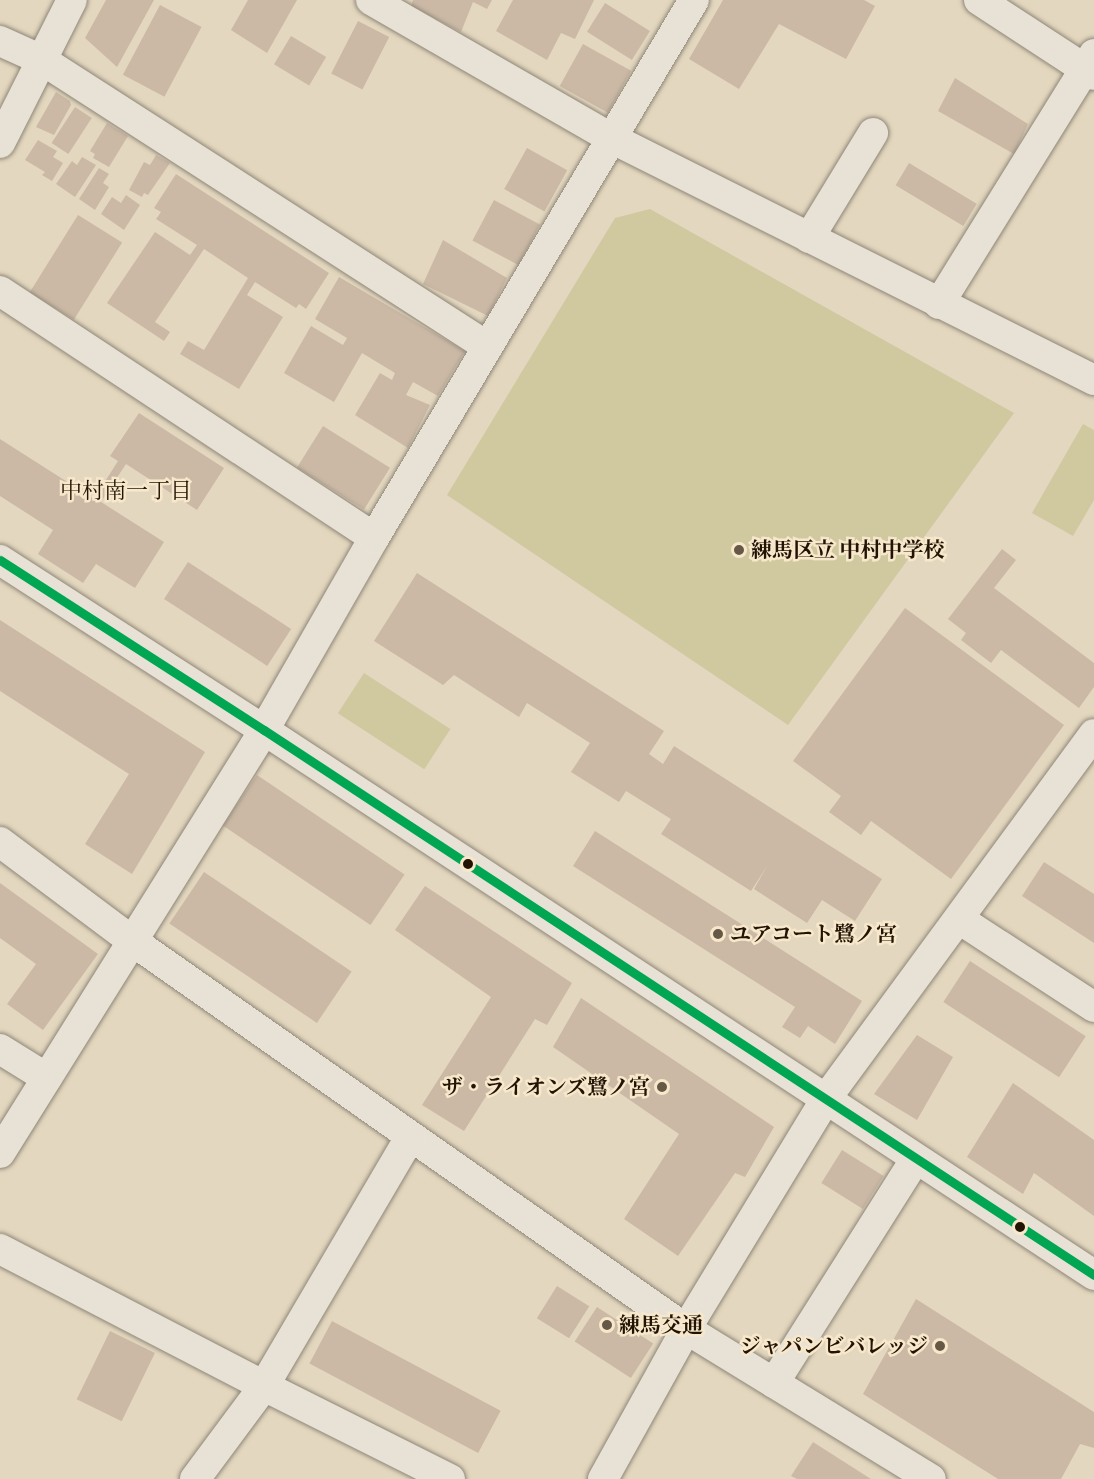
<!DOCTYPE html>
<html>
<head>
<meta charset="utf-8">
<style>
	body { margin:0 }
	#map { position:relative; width:1094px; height:1479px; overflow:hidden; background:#e3d7bf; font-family:"IM FELL Great Primer","Noto Serif JP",serif }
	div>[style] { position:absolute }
	.green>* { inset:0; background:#d0c9a0; transform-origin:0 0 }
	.building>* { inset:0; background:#cbb9a6; transform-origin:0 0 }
	.roads { filter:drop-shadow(0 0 2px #8f8677) drop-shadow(0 0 2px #8f8677) }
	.minor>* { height:30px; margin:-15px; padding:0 15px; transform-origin:15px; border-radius:15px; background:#e8e2d6 }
	.bus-1>* { height:9px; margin:-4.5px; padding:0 4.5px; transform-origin:4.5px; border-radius:4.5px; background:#00a651 }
	.dots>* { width:16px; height:16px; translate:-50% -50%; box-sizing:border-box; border:3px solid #f7e8cc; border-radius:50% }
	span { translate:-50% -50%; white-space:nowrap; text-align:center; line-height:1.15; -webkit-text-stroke:5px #f7e8cc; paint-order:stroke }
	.poi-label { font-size:21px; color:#221305; font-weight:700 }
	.left { translate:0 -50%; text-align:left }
	.right { translate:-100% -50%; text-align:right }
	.neighbourhood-label { font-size:22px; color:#221305 }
</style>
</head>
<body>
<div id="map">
	<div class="green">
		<i style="clip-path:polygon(650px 209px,1014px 413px,788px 725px,447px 495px,615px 218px)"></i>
		<i style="clip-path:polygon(1083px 424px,1094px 430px,1094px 500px,1073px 536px,1032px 513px)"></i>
		<i style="left:364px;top:673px;width:103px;height:48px;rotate:33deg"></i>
	</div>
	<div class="building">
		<i style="clip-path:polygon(106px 0,154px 0,117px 67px,85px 38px)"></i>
		<i style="clip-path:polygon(248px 0,297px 0,267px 53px,231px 30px)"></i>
		<i style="clip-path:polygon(413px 0,492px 0,487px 9px,473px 2px,461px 32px,411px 6px)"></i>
		<i style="clip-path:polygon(513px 0,594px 0,575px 39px,561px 33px,547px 60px,496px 31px)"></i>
		<i style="clip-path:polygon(723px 0,864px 0,875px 6px,846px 59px,779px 24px,739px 89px,689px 59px)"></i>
		<i style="left:605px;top:3px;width:53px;height:34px;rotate:32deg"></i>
		<i style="left:160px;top:5px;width:47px;height:79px;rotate:28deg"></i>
		<i style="left:358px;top:21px;width:35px;height:59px;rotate:27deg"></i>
		<i style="left:291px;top:36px;width:41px;height:33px;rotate:31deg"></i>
		<i style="left:583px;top:44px;width:55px;height:48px;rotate:29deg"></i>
		<i style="clip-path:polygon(955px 78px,1028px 124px,1014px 154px,938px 111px)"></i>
		<i style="clip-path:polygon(56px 92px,70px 101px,71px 105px,54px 135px,36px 127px)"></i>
		<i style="left:75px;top:107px;width:20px;height:43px;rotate:33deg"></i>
		<i style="clip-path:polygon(107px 123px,128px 136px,109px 167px,93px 158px,95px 154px,90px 151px)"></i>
		<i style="clip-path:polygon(38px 140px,57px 151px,53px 157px,63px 163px,52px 181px,42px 175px,45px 172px,25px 160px)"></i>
		<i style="left:527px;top:148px;width:46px;height:47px;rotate:29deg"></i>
		<i style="clip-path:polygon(156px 155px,170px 163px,148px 195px,144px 193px,142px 197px,129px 190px,144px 162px,150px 165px)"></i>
		<i style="clip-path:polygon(82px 157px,96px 165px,75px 197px,56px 184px,72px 161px,77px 165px)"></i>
		<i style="left:909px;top:163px;width:79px;height:26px;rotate:31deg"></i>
		<i style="clip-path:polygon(99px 168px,109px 174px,103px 183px,109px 187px,95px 210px,79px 199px)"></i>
		<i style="clip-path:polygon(176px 174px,329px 273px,306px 309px,299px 304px,296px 308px,255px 282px,247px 295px,283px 317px,239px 389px,180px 354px,188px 341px,204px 350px,248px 278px,204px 249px,155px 322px,170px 332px,164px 341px,107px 303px,155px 232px,190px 255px,197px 245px,156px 219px,161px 212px,154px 208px)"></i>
		<i style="clip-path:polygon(126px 195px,140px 205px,124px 230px,101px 214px,112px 197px,121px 203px)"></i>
		<i style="left:494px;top:200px;width:52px;height:46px;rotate:28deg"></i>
		<i style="left:78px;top:215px;width:52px;height:91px;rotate:32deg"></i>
		<i style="clip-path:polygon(443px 240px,507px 278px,488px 316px,423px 284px)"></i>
		<i style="clip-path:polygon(339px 277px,465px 351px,438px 396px,413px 382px,406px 395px,430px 405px,408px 448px,355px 415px,380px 373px,392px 380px,395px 373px,362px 353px,334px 402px,284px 373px,311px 326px,343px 345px,347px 338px,315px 319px)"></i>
		<i style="clip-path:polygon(139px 413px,224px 468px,197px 510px,126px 464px,101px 502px,164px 542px,135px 588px,96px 564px,83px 583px,38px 554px,53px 530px,0 496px,0 439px,94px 499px,118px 461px,110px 456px)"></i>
		<i style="left:323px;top:426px;width:79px;height:49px;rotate:32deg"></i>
		<i style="clip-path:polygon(1002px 549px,1016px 560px,994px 588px,1094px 663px,1094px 687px,1079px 708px,1001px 650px,991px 663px,961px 640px,966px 633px,948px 619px)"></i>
		<i style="left:188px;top:562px;width:123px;height:44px;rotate:33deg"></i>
		<i style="clip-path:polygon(417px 573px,664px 731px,649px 754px,663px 764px,674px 746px,882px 879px,855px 921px,822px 900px,807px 923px,754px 889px,767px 866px,751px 891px,661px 834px,671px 819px,626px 791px,619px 802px,571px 772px,590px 743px,527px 703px,519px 717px,454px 675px,443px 685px,374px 641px)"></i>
		<i style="clip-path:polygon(905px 608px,1064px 725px,951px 879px,871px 821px,861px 835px,829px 812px,841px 796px,793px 761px)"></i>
		<i style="clip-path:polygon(0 620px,205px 752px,132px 874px,85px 844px,129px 774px,0 691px)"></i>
		<i style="left:257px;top:775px;width:178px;height:61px;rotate:34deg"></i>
		<i style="clip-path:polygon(595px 831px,862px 1001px,835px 1044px,808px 1026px,800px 1038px,782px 1027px,795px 1007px,573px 866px)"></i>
		<i style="clip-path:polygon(1044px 862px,1094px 894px,1094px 943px,1022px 896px)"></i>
		<i style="left:204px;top:872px;width:178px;height:62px;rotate:34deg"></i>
		<i style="clip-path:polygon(0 883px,98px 954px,43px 1030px,7px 1004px,36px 964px,0 938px)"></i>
		<i style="clip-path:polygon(425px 886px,572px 983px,547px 1025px,535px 1019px,464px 1131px,422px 1105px,491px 997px,395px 930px)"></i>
		<i style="left:970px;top:961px;width:138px;height:49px;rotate:33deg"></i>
		<i style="clip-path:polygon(581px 998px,774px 1127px,745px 1177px,735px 1173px,678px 1256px,624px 1219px,679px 1134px,553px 1047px)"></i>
		<i style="clip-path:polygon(917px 1035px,953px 1057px,917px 1120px,874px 1094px)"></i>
		<i style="clip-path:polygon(1013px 1083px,1094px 1140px,1094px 1216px,1034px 1173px,1023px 1194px,967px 1157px)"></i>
		<i style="left:842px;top:1150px;width:49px;height:39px;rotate:32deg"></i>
		<i style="left:557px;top:1286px;width:38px;height:38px;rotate:32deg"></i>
		<i style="clip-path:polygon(916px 1299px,1094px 1412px,1094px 1448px,1080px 1444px,1061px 1479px,998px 1479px,863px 1394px)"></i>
		<i style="left:597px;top:1307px;width:67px;height:41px;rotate:33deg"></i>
		<i style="left:332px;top:1321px;width:191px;height:48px;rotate:28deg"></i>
		<i style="left:110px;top:1331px;width:50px;height:76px;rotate:26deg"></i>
		<i style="clip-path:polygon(813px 1442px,871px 1479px,797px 1479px,791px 1476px)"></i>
	</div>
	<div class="roads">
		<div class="minor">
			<i style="left:371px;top:0;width:279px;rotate:29.9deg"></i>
			<i style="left:613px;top:139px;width:538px;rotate:26.61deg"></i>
			<i style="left:979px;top:0;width:137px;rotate:33.1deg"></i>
			<i style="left:0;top:41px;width:46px;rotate:24.3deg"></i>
			<i style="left:42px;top:60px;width:530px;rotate:32.76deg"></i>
			<i style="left:0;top:143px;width:160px;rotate:-63.3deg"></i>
			<i style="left:809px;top:238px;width:123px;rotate:-58.6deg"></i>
			<i style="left:0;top:291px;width:448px;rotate:33.4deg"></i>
			<i style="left:939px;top:304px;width:294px;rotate:-58.2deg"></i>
			<i style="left:0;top:560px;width:314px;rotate:32.8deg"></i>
			<i style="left:264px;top:730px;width:993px;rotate:33.29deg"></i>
			<i style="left:0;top:842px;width:164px;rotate:36.8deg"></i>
			<i style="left:131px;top:940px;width:678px;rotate:35.03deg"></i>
			<i style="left:686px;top:1329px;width:287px;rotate:31.5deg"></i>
			<i style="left:959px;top:919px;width:161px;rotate:33.1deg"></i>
			<i style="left:0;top:1049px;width:55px;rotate:31.7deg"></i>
			<i style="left:0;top:1153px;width:499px;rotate:-58deg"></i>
			<i style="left:264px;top:730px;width:221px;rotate:-60.2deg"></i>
			<i style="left:374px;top:538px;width:626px;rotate:-59.26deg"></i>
			<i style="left:0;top:1249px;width:297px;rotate:27.4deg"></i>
			<i style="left:264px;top:1386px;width:208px;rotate:26.6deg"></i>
			<i style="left:774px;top:1383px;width:264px;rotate:-57.7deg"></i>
			<i style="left:195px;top:1479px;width:116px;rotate:-53.4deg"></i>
			<i style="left:264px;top:1386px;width:289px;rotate:-59.6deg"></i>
			<i style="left:603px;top:1479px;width:171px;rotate:-61deg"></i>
			<i style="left:686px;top:1329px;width:268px;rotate:-58.7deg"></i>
			<i style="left:825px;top:1100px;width:454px;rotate:-53.7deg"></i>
		</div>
	</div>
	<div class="bus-1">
		<i style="left:0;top:560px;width:314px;rotate:32.8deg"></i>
		<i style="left:264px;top:730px;width:993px;rotate:33.29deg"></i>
	</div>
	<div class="dots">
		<i style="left:739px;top:550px;background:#665846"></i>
		<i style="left:468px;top:864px;background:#221305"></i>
		<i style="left:718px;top:934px;background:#665846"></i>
		<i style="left:662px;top:1087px;background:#665846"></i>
		<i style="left:1020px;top:1227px;background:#221305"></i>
		<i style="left:607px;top:1325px;background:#665846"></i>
		<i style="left:940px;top:1346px;background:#665846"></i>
	</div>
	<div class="poi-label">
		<span class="left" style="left:751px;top:550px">練馬区立 中村中学校</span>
		<span class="left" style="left:730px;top:934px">ユアコート鷺ノ宮</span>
		<span class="right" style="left:650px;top:1087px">ザ・ライオンズ鷺ノ宮</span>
		<span class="left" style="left:619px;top:1325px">練馬交通</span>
		<span class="right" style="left:928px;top:1346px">ジャパンビバレッジ</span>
	</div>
	<div class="neighbourhood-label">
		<span style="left:126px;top:491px">中村南一丁目</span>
	</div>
</div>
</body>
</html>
